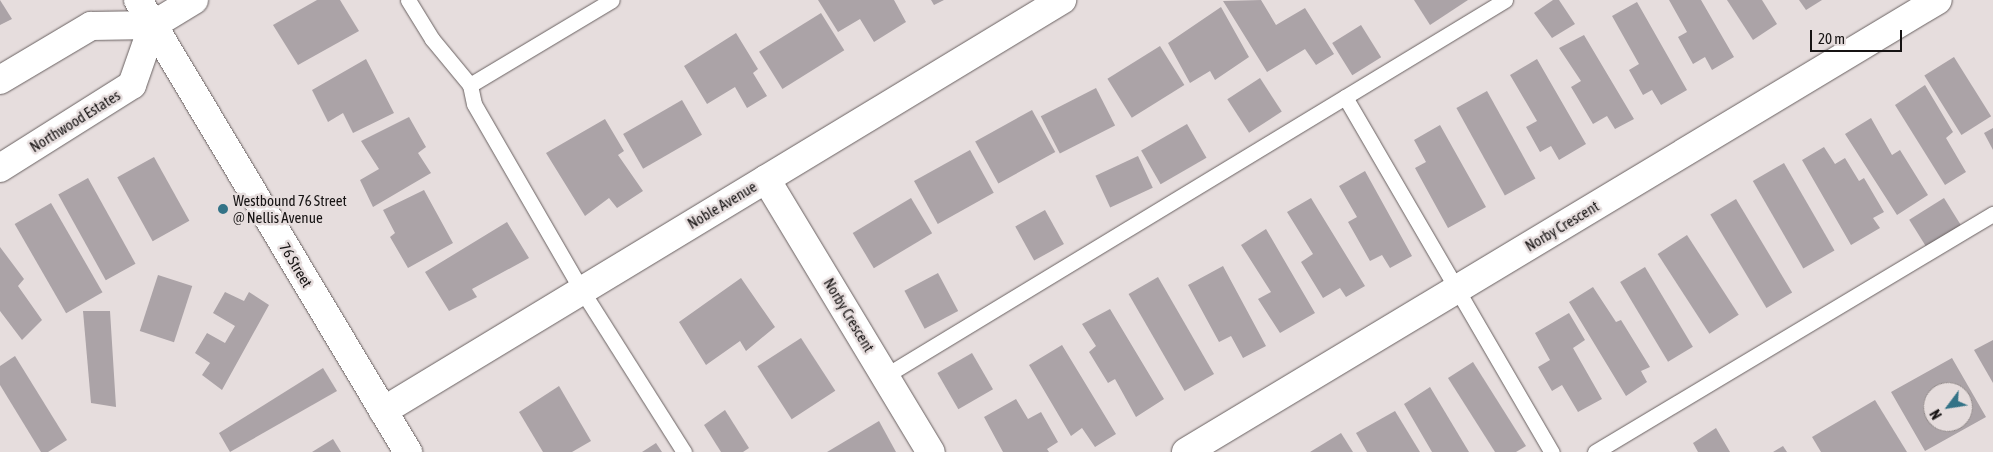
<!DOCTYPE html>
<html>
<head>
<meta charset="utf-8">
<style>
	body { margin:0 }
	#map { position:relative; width:1993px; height:452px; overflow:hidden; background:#e6dddd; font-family:"Asap Condensed",sans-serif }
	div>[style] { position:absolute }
	.building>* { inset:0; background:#aba3a7; transform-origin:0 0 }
	.roads { filter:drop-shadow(0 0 1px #696161) drop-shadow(0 0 1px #696161) }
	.service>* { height:15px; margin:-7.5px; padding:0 7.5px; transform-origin:7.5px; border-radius:7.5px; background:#fff }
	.minor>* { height:28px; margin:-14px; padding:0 14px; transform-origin:14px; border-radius:14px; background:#fff }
	.tertiary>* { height:28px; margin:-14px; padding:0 14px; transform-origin:14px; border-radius:14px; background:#fff }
	.dots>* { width:14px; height:14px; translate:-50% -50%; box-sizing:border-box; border:2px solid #e6dddd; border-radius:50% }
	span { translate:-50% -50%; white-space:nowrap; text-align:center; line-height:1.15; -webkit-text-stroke:5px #e6dddd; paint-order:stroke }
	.street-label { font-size:15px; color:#161313 }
	.poi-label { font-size:15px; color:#161313 }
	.left { translate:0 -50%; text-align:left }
	.north { position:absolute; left:1923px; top:382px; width:50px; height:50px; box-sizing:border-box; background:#e6dddd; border:1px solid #938c8c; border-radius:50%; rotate:239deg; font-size:14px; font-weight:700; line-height:20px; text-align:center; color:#161313 }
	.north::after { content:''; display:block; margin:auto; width:18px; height:22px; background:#337387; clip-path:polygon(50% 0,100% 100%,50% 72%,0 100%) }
	.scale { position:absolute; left:1810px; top:30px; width:92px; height:22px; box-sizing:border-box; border:2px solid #161313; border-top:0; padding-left:6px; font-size:15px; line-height:18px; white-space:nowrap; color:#161313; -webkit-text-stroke:4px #e6dddd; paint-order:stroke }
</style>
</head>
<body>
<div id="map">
	<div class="building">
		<i style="clip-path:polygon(0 0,12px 19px,0 25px)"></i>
		<i style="clip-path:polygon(317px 0,340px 0,359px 31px,298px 65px,273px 25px)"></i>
		<i style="clip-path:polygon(818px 0,894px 0,906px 22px,874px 42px,860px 19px,838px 32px)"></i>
		<i style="clip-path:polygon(931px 0,944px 0,934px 5px)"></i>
		<i style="clip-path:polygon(1261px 0,1276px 25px,1305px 8px,1334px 54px,1316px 65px,1305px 49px,1267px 72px,1223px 1px)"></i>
		<i style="clip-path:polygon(1414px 0,1468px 0,1430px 25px)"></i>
		<i style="clip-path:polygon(1553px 0,1559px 0,1575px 24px,1552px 38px,1534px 13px)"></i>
		<i style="clip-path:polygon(1669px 0,1701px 0,1734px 57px,1712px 70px,1705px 57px,1693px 64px,1678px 37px,1687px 32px)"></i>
		<i style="clip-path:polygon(1727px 0,1762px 0,1777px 24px,1753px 40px)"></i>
		<i style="clip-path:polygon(1799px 0,1822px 0,1806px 10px)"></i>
		<i style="clip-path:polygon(1637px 2px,1687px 90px,1661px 105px,1652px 90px,1643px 95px,1629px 70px,1639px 64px,1612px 16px)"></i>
		<i style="clip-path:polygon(1221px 7px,1249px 57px,1215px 80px,1210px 71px,1190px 83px,1168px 43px)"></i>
		<i style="left:821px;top:13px;width:44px;height:73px;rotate:58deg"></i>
		<i style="left:1361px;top:25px;width:38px;height:34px;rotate:58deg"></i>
		<i style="clip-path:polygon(736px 33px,758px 69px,753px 73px,767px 96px,747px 108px,735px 87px,707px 104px,684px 66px)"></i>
		<i style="clip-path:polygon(1584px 35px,1634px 119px,1615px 129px,1607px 116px,1593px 124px,1571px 87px,1581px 81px,1559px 48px)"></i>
		<i style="left:1160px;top:46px;width:46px;height:62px;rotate:58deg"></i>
		<i style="left:1954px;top:57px;width:70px;height:35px;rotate:58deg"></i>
		<i style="clip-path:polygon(366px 59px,394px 113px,353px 133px,343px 113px,328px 122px,312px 90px)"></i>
		<i style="clip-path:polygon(1537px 59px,1586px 144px,1559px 160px,1551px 146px,1540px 152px,1526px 127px,1537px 121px,1510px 75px)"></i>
		<i style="left:1260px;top:78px;width:40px;height:39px;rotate:57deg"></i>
		<i style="clip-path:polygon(1925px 85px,1953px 132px,1946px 138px,1966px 172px,1945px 185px,1895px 105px)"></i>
		<i style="left:1096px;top:88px;width:42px;height:62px;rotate:63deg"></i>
		<i style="left:1487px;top:91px;width:100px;height:35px;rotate:61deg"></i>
		<i style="left:682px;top:100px;width:40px;height:68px;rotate:60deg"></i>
		<i style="left:1032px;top:110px;width:48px;height:65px;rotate:61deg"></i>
		<i style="clip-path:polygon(409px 117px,426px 147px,418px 153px,431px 173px,373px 207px,360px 180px,379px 169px,361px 141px)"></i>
		<i style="clip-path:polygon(1871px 118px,1892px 155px,1900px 150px,1928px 195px,1897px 215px,1845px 134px)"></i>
		<i style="clip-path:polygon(605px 119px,624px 151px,618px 155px,643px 191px,617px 208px,609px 198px,585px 216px,546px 153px)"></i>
		<i style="left:1187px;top:124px;width:39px;height:53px;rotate:60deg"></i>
		<i style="clip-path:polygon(1440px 125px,1486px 207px,1448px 228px,1415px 168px,1426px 162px,1414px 140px)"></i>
		<i style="clip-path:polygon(1993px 128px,1993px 150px,1984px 133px)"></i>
		<i style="clip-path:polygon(1824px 147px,1835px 164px,1845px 158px,1859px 181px,1864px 178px,1884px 212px,1873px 218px,1880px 228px,1851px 245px,1802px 160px)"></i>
		<i style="left:970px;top:150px;width:49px;height:64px;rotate:61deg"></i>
		<i style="left:1138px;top:156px;width:35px;height:47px;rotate:65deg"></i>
		<i style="left:154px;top:157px;width:73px;height:42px;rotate:61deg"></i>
		<i style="left:1784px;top:163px;width:101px;height:36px;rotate:60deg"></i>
		<i style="clip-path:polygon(1365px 171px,1412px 256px,1390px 268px,1382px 255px,1370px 261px,1348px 222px,1357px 217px,1339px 186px)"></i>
		<i style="left:88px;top:178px;width:98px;height:34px;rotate:61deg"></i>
		<i style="clip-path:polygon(424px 190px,453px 243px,408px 268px,390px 237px,395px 233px,383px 210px)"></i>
		<i style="left:911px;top:198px;width:41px;height:68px;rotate:59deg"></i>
		<i style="clip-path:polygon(1311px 198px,1365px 286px,1346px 297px,1340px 288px,1323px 298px,1301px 262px,1313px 254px,1287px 212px)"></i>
		<i style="left:1944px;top:198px;width:32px;height:41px;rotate:58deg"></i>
		<i style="left:1736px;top:199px;width:109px;height:30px;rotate:59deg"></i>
		<i style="left:51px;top:203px;width:103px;height:42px;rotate:60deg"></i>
		<i style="left:1045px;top:210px;width:39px;height:34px;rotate:61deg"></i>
		<i style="clip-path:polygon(507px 222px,529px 258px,472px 289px,477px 297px,449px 311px,425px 272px)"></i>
		<i style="clip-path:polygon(1266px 229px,1315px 313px,1280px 333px,1258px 299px,1271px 292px,1241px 245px)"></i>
		<i style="left:1687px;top:235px;width:95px;height:35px;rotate:57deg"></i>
		<i style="clip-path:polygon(0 247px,24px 279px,18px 286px,42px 320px,22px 340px,0 311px)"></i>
		<i style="clip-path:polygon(1223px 266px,1266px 346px,1243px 358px,1231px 336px,1219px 342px,1188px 285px)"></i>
		<i style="left:1645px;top:267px;width:93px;height:29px;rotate:59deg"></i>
		<i style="left:938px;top:273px;width:43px;height:38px;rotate:62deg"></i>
		<i style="left:158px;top:275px;width:36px;height:59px;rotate:18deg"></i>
		<i style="left:1158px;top:277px;width:112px;height:34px;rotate:60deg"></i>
		<i style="clip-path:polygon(741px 278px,775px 327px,746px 351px,740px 341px,706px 365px,679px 322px)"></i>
		<i style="clip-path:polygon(1593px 287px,1616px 322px,1621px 320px,1650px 367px,1641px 371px,1647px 382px,1626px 396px,1569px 302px)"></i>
		<i style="clip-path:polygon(225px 292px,244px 301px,249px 292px,269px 305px,222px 390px,202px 375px,210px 363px,195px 353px,207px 333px,225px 343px,235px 326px,213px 313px)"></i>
		<i style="clip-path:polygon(1110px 309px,1164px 399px,1136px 417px,1115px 379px,1108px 383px,1089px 352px,1096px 346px,1082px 324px)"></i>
		<i style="clip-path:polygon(83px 311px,110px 311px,116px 407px,91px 403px)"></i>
		<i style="clip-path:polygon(1569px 313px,1585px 340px,1573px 348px,1602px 399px,1578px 412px,1562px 385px,1552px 391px,1538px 367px,1550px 360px,1535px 333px)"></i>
		<i style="left:801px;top:338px;width:63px;height:52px;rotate:57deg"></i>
		<i style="clip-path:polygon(1993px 340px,1993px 383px,1974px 350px)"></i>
		<i style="clip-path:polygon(1062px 345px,1116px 434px,1095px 447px,1082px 428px,1071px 436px,1029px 365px)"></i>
		<i style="left:972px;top:353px;width:42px;height:40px;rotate:60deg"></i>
		<i style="clip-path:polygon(15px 356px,67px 440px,48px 452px,41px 452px,0 385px,0 366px)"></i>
		<i style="clip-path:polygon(evenodd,1952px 358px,1986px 417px,1925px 451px,1891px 392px,1952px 358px,1933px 392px,1963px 392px,1963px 422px,1933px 422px,1933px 392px)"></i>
		<i style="clip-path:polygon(1473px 362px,1526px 446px,1516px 452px,1495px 452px,1448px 378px)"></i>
		<i style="clip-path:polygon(323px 368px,337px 391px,230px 452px,219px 433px)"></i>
		<i style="clip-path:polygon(559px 386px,591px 441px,572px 452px,543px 452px,519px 412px)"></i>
		<i style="clip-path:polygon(1430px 387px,1469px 452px,1432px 452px,1404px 404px)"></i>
		<i style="clip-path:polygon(1016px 399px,1028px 419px,1041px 412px,1058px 442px,1047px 449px,1049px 452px,1003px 452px,984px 417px)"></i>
		<i style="clip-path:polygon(1875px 400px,1907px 452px,1821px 452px,1812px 437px)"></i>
		<i style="clip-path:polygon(725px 410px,749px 448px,743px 452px,721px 452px,704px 425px)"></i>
		<i style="clip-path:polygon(1395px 411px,1420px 452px,1367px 452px,1356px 433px)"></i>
		<i style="clip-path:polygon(879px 421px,896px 452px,827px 452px)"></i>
		<i style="clip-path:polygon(1716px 428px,1730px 452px,1698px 452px,1693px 443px)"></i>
		<i style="clip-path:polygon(1341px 433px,1353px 452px,1310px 452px)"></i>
		<i style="clip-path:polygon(333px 439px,341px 452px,312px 452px)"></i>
		<i style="clip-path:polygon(656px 443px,662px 452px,642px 452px)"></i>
		<i style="clip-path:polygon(1783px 446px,1787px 452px,1773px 452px)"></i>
	</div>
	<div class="roads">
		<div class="service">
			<i style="left:408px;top:0;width:46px;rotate:58.4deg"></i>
			<i style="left:432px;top:39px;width:60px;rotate:50.4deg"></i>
			<i style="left:470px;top:85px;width:19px;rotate:78deg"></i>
			<i style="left:474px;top:104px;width:214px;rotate:60deg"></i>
			<i style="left:581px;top:289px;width:193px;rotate:57.7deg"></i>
			<i style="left:470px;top:85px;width:165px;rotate:-30.9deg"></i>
			<i style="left:1345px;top:97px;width:411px;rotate:59.8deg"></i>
			<i style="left:885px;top:376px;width:725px;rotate:-31.23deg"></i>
			<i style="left:1595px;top:452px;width:464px;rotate:-30.9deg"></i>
		</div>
		<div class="minor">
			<i style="left:153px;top:25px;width:48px;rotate:-31.4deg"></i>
			<i style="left:0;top:80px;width:106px;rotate:-30.7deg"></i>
			<i style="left:91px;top:26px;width:62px;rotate:-0.9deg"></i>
			<i style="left:0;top:168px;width:156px;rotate:-32.2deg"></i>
			<i style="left:132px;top:85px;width:64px;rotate:-70.7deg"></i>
			<i style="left:766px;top:179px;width:319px;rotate:58.9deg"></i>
			<i style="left:383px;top:411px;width:794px;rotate:-31.19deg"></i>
			<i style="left:1186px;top:452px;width:877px;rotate:-31.01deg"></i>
		</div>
		<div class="tertiary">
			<i style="left:138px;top:0;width:527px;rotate:59.15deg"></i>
		</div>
	</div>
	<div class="dots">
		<i style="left:223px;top:209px;background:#337387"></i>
	</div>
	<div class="street-label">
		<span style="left:75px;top:121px;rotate:-32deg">Northwood Estates</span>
		<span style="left:722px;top:205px;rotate:-31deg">Noble Avenue</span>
		<span style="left:1562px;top:226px;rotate:-31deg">Norby Crescent</span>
		<span style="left:296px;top:265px;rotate:59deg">76 Street</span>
		<span style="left:849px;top:315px;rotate:59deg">Norby Crescent</span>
	</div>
	<div class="poi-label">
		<span class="left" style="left:233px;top:209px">Westbound 76 Street<br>@ Nellis Avenue</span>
	</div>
	<div class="north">N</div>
	<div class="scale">20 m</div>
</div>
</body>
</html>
